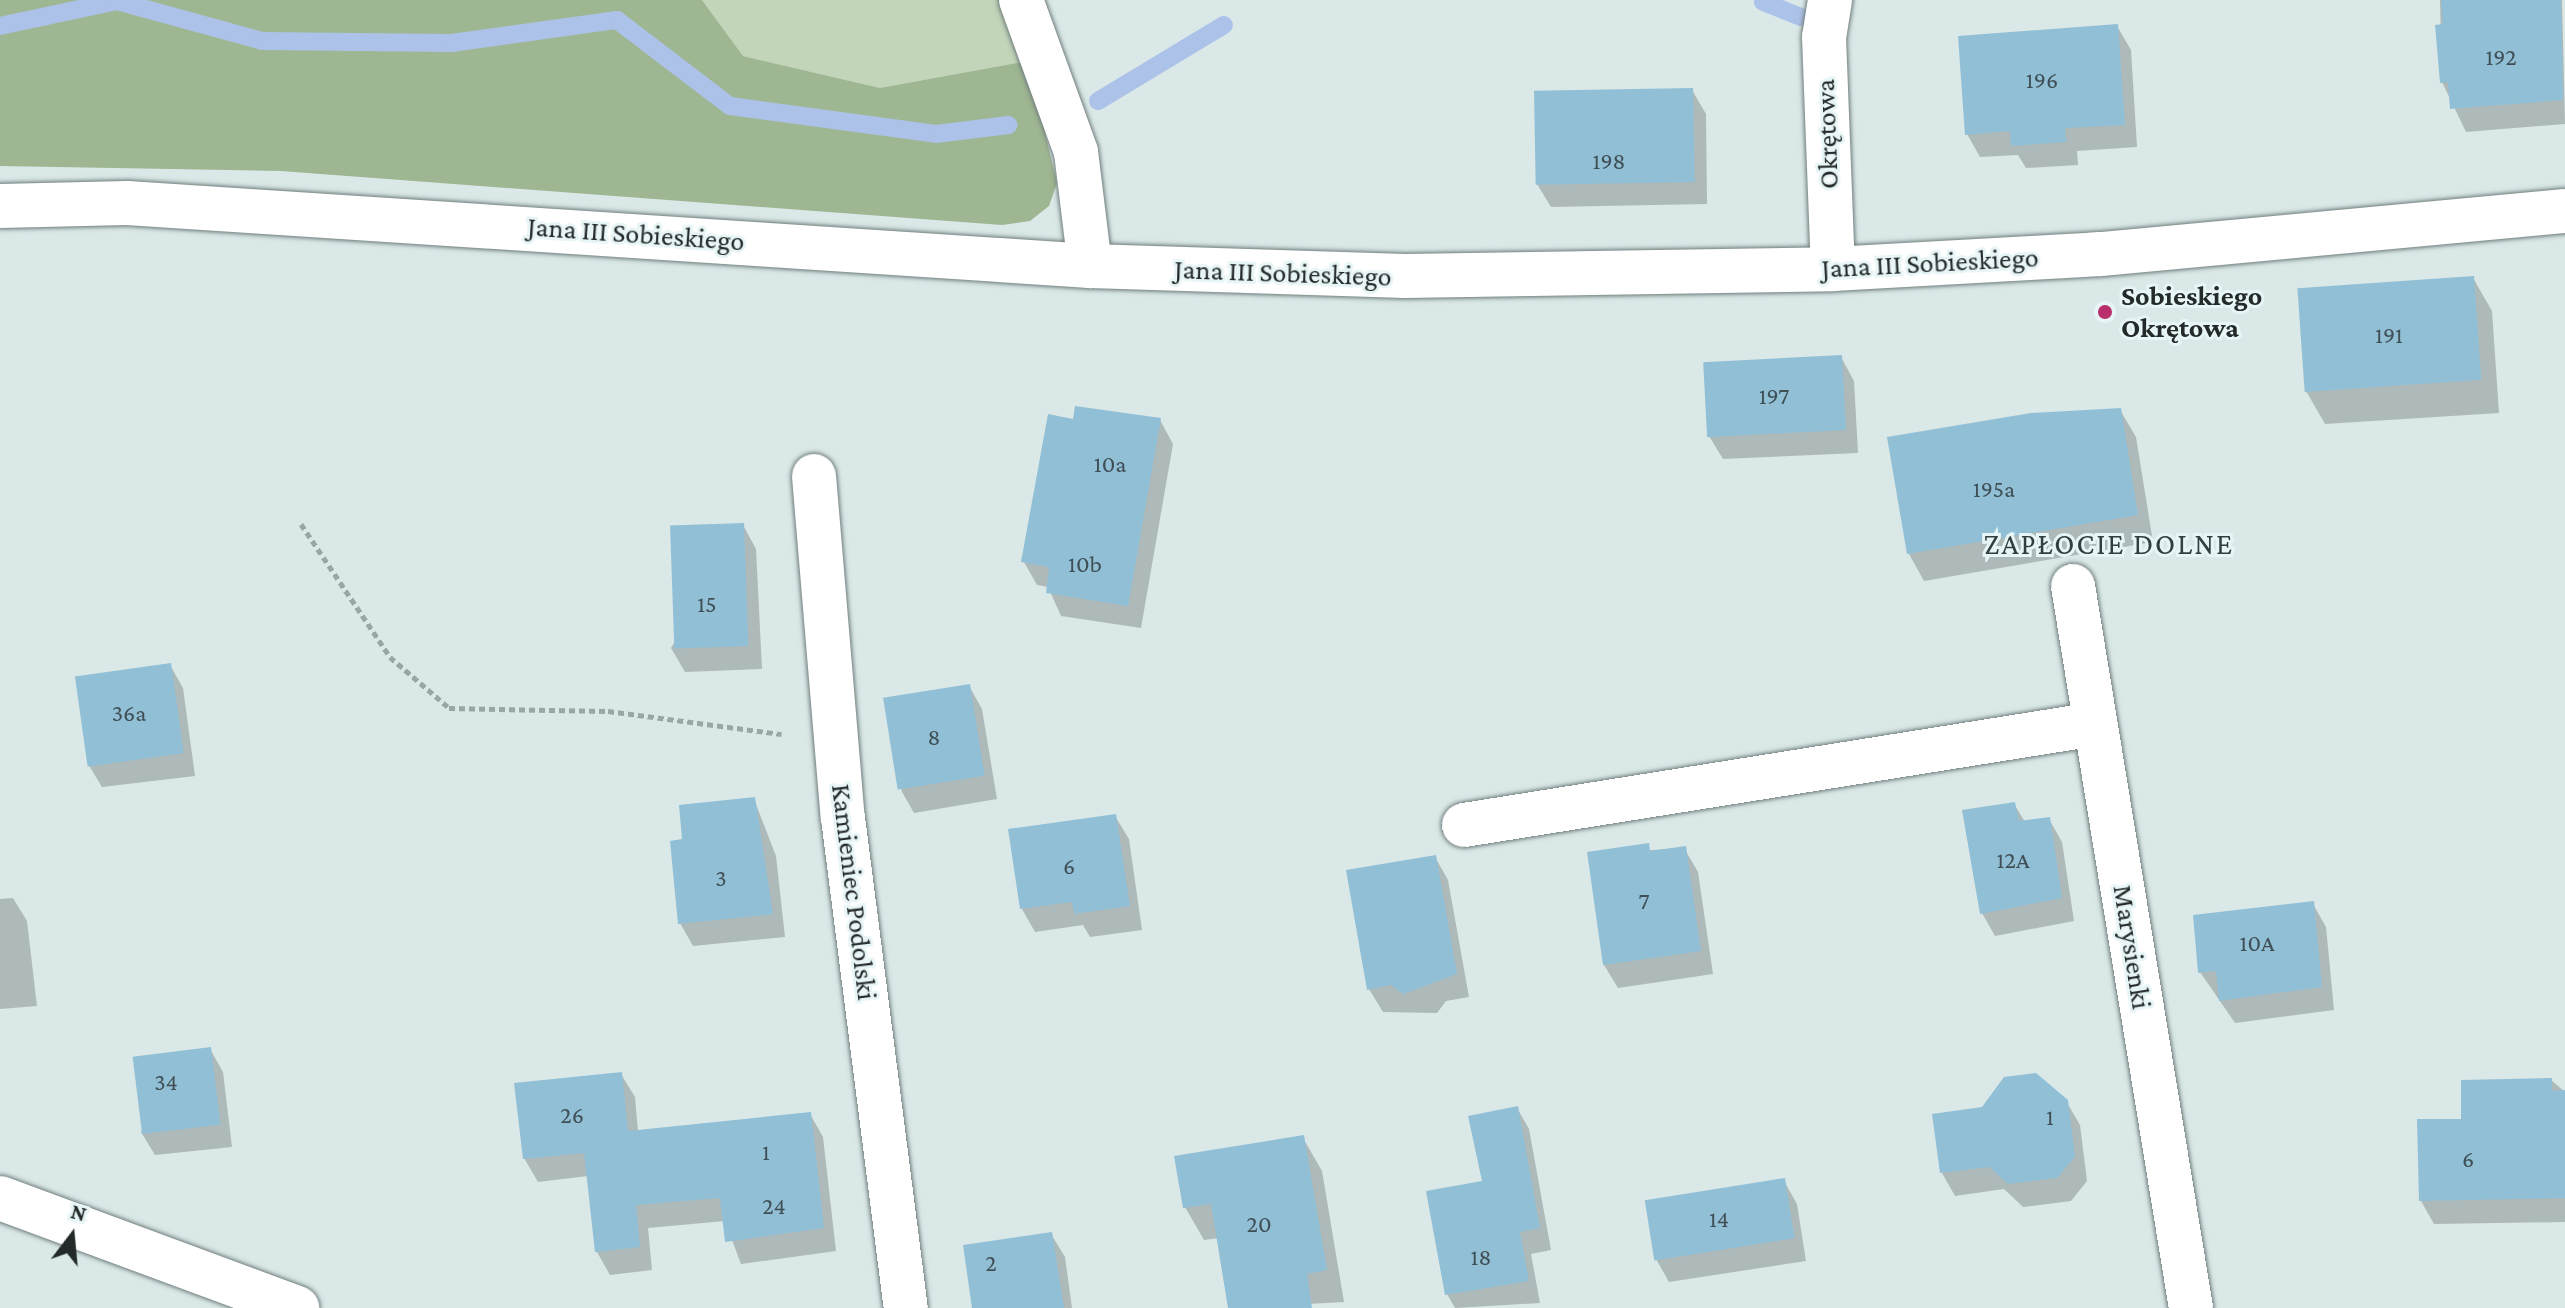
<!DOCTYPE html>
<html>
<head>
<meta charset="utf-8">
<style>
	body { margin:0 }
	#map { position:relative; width:2565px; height:1308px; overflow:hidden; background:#dae8e8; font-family:"Crimson Pro",serif }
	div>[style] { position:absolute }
	.green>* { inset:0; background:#c2d5b8 }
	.forest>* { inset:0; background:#9eb691 }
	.shadow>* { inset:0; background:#0003 }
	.stream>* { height:18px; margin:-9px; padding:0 9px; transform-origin:9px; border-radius:9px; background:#adc2e8 }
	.building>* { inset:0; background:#91bfd6; transform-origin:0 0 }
	.path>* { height:5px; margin-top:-2.5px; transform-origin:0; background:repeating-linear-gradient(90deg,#9aa5a5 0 6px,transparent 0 10px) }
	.roads { filter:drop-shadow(0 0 2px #717e7e) drop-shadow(0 0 2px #717e7e) }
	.minor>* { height:44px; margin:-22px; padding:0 22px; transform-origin:22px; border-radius:22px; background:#fff }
	.dots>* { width:22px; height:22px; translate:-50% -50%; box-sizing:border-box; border:4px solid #e7f5f6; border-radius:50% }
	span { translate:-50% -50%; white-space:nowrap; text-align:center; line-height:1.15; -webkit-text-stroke:6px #e7f5f6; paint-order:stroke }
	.number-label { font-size:24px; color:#3f4f55 }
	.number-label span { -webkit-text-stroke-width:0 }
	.street-label { font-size:28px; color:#242a2a }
	.poi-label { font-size:28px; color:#242a2a; font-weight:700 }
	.left { translate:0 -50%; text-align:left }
	.neighbourhood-label { font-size:30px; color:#333f3f; letter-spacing:2px }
	.north { position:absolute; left:32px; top:1196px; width:80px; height:80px; -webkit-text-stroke:6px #e7f5f6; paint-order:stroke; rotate:16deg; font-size:22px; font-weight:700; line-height:32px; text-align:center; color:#242a2a }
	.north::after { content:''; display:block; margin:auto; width:28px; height:36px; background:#242a2a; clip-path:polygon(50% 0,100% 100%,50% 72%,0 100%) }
</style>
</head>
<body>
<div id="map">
	<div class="green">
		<i style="clip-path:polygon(702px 0,1007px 0,1028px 61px,880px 88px,743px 56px)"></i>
	</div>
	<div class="forest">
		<i style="clip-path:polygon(0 0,702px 0,743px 56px,880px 88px,1028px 61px,1057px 183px,1049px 206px,1030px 221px,1002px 225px,281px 171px,0 166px)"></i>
	</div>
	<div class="shadow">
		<i style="clip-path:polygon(2440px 0,2562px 0,2565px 124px,2466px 132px,2442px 82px)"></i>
		<i style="clip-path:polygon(2117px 26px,2131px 50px,2137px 147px,2077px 151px,2078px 165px,2026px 168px,2018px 155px,1980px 157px,1967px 134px)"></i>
		<i style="clip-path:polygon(1692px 90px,1706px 114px,1707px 204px,1551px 207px,1537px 184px)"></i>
		<i style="clip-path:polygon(2473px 278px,2492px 311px,2499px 413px,2325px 424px,2306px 391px)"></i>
		<i style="clip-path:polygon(1841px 357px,1854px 381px,1858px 453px,1723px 459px,1709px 436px)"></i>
		<i style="clip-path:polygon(2120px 410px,2136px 437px,2153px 542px,1924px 581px,1909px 554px,1889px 439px)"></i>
		<i style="clip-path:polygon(1160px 420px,1173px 444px,1141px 628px,1061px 616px,1048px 587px,1037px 585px,1024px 562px,1075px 421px)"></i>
		<i style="clip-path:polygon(743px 525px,756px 549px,762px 669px,685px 672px,671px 648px)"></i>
		<i style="clip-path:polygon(170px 665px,183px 688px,195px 776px,102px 787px,88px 764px)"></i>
		<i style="clip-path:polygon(969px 686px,982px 709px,997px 799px,914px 813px,901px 790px)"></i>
		<i style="clip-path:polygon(754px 799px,776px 856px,785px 937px,693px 946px,680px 923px,684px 841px)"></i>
		<i style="clip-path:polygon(2014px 804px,2025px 822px,2049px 819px,2062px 842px,2074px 921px,1995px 936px,1982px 913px)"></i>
		<i style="clip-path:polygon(1115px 816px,1129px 839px,1142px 930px,1090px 937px,1083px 925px,1035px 932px,1022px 909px)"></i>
		<i style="clip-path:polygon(1684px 848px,1698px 872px,1713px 974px,1618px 988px,1604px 965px,1589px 854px)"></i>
		<i style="clip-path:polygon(1435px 857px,1448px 880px,1469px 997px,1446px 1001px,1437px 1013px,1383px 1012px,1369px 989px)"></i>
		<i style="clip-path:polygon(13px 898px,27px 921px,37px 1006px,0 1009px,0 899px)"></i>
		<i style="clip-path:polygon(2313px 904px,2326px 927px,2334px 1010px,2235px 1023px,2200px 972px)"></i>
		<i style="clip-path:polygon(210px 1049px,223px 1072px,232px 1147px,155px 1155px,141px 1132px)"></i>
		<i style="clip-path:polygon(621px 1074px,635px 1097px,638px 1132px,810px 1114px,823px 1137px,836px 1251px,741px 1264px,725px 1221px,648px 1228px,652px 1270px,610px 1275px,597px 1252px,588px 1176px,538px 1182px,524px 1158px)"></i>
		<i style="clip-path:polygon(2551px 1080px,2565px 1092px,2565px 1222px,2434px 1224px,2421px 1201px,2463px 1121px)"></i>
		<i style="clip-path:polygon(2066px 1101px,2080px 1125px,2087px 1181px,2071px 1201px,2023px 1207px,2004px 1189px,1955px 1196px,1942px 1173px)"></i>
		<i style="clip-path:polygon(1517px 1108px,1529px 1129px,1551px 1250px,1531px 1254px,1540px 1303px,1455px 1308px,1447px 1294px)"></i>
		<i style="clip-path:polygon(1303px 1138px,1322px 1171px,1344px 1302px,1230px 1308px,1219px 1238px,1204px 1240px,1185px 1207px)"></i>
		<i style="clip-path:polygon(1784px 1181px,1797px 1204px,1806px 1261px,1669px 1282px,1656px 1259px)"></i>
		<i style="clip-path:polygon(1051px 1234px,1065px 1257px,1072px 1308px,974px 1308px)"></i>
	</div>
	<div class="stream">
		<i style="left:1763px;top:2px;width:41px;rotate:21.5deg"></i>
		<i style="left:0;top:26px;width:120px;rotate:-12.1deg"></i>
		<i style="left:117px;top:1px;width:150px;rotate:15.4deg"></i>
		<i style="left:262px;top:41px;width:189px;rotate:0.6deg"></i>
		<i style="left:451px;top:43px;width:168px;rotate:-7.9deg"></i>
		<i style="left:617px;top:20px;width:142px;rotate:37.3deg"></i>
		<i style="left:730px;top:106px;width:208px;rotate:7.7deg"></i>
		<i style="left:936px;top:134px;width:73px;rotate:-7.1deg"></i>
		<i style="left:1098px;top:101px;width:147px;rotate:-31.1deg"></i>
	</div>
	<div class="building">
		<i style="clip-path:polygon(2441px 0,2561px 0,2563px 100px,2450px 109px,2448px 82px,2440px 83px,2435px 25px,2443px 24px)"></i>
		<i style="clip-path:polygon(2118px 24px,2125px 125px,2065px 128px,2066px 142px,2011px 146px,2010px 131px,1965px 135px,1958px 36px)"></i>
		<i style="left:1693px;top:88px;width:94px;height:159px;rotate:89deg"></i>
		<i style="left:2474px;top:276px;width:104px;height:177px;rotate:86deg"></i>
		<i style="left:1842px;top:355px;width:75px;height:139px;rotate:87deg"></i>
		<i style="clip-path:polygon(1075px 406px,1161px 418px,1128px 606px,1046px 593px,1049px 567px,1021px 562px,1048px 414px,1073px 419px)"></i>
		<i style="clip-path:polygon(2121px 408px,2138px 515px,1907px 554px,1887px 437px,2031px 413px)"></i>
		<i style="left:744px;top:523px;width:123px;height:74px;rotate:88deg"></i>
		<i style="left:171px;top:663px;width:91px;height:97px;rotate:82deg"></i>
		<i style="left:970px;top:684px;width:93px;height:88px;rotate:81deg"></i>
		<i style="clip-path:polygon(755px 797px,773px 914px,678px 924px,670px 841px,682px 839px,679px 805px)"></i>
		<i style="clip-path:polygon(2015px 802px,2019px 821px,2050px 817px,2062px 898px,1980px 914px,1962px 810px)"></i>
		<i style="clip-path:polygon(1116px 814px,1130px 906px,1074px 914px,1072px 902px,1020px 909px,1008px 829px)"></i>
		<i style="clip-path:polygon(1649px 843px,1650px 851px,1686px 846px,1701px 951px,1603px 965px,1587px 852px)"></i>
		<i style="clip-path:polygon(1436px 855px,1457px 974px,1403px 994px,1391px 985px,1367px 990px,1346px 870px)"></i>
		<i style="clip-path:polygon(2314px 901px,2322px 987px,2219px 1001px,2216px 971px,2198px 973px,2193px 915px)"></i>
		<i style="left:211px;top:1047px;width:78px;height:79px;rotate:83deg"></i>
		<i style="clip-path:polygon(622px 1072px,628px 1131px,811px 1112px,824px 1228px,725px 1242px,720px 1198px,636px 1205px,640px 1247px,595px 1252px,584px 1153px,523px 1159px,514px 1083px)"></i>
		<i style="clip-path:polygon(2036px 1073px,2068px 1100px,2075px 1157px,2057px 1178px,2008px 1184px,1989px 1167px,1940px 1173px,1932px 1114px,1982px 1107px,2004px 1077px)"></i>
		<i style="clip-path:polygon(2552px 1078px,2552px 1091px,2565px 1090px,2565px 1198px,2419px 1201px,2417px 1119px,2461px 1119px,2461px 1080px)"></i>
		<i style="clip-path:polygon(1518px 1106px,1540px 1228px,1520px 1232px,1529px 1281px,1445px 1295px,1426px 1191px,1482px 1181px,1468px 1116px)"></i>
		<i style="clip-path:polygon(1304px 1135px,1327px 1270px,1307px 1274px,1312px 1308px,1228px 1308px,1211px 1204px,1183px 1208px,1174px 1156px)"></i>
		<i style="left:1785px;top:1178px;width:61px;height:142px;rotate:81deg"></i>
		<i style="clip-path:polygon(1052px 1232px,1064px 1308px,972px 1308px,963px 1245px)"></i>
	</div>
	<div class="path">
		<i style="left:301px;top:524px;width:160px;rotate:56.2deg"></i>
		<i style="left:390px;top:657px;width:78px;rotate:40.8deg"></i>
		<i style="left:449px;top:708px;width:159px;rotate:1.1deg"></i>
		<i style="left:608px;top:711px;width:175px;rotate:7.6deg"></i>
	</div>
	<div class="roads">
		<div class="minor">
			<i style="left:1021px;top:0;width:162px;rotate:70.1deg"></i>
			<i style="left:1076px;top:152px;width:115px;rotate:83deg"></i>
			<i style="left:1830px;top:0;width:37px;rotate:99deg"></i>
			<i style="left:1824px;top:37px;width:232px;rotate:87.8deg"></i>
			<i style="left:0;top:206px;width:127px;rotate:-1.4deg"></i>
			<i style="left:127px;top:203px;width:965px;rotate:3.74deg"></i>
			<i style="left:1090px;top:266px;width:315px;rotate:1.8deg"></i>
			<i style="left:1405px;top:276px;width:428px;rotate:-0.9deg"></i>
			<i style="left:1833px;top:269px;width:268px;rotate:-3.2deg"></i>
			<i style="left:2101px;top:254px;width:466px;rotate:-5.3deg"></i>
			<i style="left:814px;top:476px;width:343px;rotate:85.2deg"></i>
			<i style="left:843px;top:818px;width:494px;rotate:82.7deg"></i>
			<i style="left:2073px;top:586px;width:732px;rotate:80.72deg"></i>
			<i style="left:1464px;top:825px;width:639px;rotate:-9.09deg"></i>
			<i style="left:0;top:1198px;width:317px;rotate:20.3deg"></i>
		</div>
	</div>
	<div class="dots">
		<i style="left:2105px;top:312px;background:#b92f6b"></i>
	</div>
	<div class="number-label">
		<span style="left:2501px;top:57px">192</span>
		<span style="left:2042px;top:80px">196</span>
		<span style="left:1609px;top:161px">198</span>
		<span style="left:2389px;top:335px">191</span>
		<span style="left:1774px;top:396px">197</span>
		<span style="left:1110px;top:464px">10a</span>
		<span style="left:1994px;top:489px">195a</span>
		<span style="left:1085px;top:564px">10b</span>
		<span style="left:707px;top:604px">15</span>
		<span style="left:129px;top:713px">36a</span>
		<span style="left:934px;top:737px">8</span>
		<span style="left:2013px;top:860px">12A</span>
		<span style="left:1069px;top:866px">6</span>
		<span style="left:721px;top:878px">3</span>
		<span style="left:1644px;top:901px">7</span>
		<span style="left:2257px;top:943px">10A</span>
		<span style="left:166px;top:1082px">34</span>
		<span style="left:572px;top:1115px">26</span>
		<span style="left:2050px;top:1117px">1</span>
		<span style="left:766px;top:1152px">1</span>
		<span style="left:2468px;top:1159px">6</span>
		<span style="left:774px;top:1206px">24</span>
		<span style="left:1719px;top:1219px">14</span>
		<span style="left:1259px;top:1224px">20</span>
		<span style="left:1481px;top:1257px">18</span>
		<span style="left:991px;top:1263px">2</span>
	</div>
	<div class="street-label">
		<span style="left:1827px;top:134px;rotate:-92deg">Okrętowa</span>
		<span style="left:636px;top:234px;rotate:4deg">Jana III Sobieskiego</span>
		<span style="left:1930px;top:263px;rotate:-3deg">Jana III Sobieskiego</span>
		<span style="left:1283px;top:273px;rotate:2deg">Jana III Sobieskiego</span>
		<span style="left:854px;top:892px;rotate:83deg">Kamieniec Podolski</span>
		<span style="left:2132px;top:947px;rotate:81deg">Marysienki</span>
	</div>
	<div class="poi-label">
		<span class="left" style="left:2121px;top:312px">Sobieskiego<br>Okrętowa</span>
	</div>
	<div class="neighbourhood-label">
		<span style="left:2109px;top:544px">ZAPŁOCIE DOLNE</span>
	</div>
	<div class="north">N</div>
</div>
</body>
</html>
